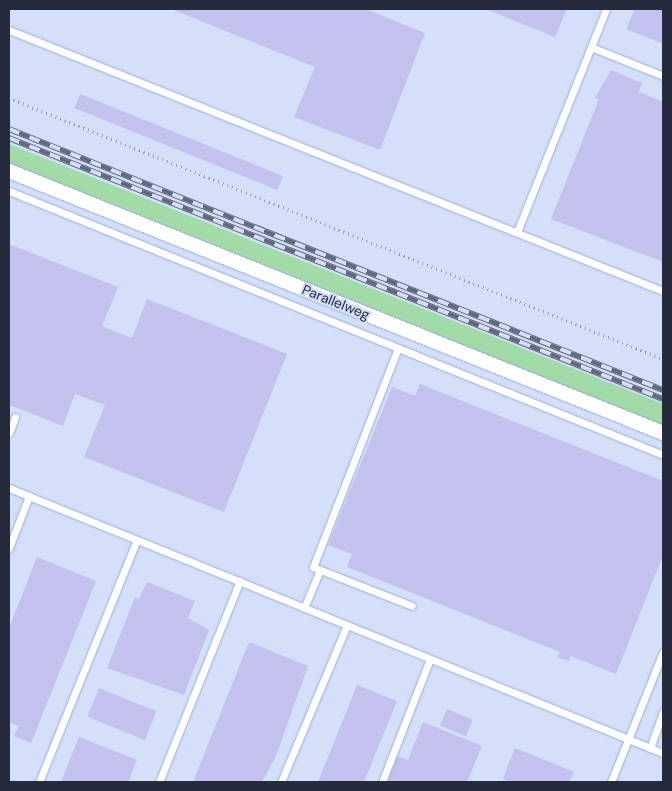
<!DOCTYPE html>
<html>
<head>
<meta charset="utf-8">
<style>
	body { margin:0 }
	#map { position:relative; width:672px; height:791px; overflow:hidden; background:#d4e0fa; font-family:"DM Sans",sans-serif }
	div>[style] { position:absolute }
	.green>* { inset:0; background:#a2dba8 }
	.building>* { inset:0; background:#c3c1ee; transform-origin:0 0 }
	.path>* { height:2.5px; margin-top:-1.25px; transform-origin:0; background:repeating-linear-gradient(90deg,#909ab1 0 1px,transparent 0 5px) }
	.roads { filter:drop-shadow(0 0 1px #9eafd8) drop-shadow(0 0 1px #9eafd8) }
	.lane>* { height:7px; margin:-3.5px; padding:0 3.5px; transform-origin:3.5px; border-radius:3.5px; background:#fff }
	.street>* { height:14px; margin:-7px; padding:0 7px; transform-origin:7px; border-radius:7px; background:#fff }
	.rail>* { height:5.5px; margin-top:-2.75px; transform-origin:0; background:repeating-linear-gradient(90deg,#d4e0fa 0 11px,#61697d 0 22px); box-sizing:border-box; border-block:1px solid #61697d }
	span { translate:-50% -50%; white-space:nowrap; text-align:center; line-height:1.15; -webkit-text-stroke:4.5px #d4e0fa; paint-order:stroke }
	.street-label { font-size:14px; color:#252b3c }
	.frame { position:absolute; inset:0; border:10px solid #252b3c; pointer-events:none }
</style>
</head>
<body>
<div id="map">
	<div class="green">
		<i style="clip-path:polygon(9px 144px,663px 404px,663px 427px,9px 164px)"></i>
	</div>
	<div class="building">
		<i style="clip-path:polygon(171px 9px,366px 9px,425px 33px,380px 150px,294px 117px,315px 67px)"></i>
		<i style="clip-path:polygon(486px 9px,567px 9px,555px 37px)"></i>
		<i style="clip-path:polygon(635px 9px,663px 9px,663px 44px,626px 29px)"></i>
		<i style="clip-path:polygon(611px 70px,642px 83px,639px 92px,663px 102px,663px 262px,551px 219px,599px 99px,595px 98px)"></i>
		<i style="left:80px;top:94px;width:219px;height:15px;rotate:22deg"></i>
		<i style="clip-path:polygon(9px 244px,118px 287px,102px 326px,132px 338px,147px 299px,287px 354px,224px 512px,84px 457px,105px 405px,75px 394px,63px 426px,9px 405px)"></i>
		<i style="clip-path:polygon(420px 384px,663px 481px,663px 555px,616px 674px,571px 656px,569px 661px,557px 657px,560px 652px,347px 567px,352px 554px,328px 545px,392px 387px,415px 396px)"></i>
		<i style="clip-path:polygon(37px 557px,96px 581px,31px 743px,14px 736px,19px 726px,9px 722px,9px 628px)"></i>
		<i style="clip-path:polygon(147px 582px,195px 601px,188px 618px,209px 630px,184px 695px,107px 668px,135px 597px,139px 599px)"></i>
		<i style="clip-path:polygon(249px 642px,308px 666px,276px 756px,262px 782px,193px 782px)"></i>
		<i style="clip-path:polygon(357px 685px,397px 701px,364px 782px,318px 782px)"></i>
		<i style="left:99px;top:688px;width:62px;height:31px;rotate:22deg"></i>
		<i style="left:447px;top:709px;width:28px;height:18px;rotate:23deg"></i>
		<i style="clip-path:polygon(423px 722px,482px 746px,467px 782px,381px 782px,393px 754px,408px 760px)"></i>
		<i style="clip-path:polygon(79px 737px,137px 760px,128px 782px,61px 782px)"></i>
		<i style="clip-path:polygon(515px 748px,574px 772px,569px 782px,507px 782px,503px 778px)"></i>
	</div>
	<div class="path">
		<i style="left:9px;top:98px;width:704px;rotate:21.76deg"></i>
	</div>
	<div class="roads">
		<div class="lane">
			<i style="left:9px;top:30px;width:704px;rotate:21.76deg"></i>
			<i style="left:591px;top:47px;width:78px;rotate:21.9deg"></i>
			<i style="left:9px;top:191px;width:705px;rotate:21.98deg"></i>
			<i style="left:517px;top:232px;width:240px;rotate:-68.2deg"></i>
			<i style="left:398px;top:348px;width:235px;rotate:111.2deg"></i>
			<i style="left:313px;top:567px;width:106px;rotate:21.5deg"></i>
			<i style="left:9px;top:433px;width:17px;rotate:-69deg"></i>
			<i style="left:9px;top:488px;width:706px;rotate:22.06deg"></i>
			<i style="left:9px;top:548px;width:56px;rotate:-69deg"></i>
			<i style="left:304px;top:608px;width:41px;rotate:-67.2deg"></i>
			<i style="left:650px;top:748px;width:38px;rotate:-70deg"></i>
			<i style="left:39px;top:782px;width:261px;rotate:-68deg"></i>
			<i style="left:159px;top:782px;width:217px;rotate:-68.1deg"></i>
			<i style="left:281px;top:782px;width:170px;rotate:-67.2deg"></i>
			<i style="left:382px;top:782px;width:132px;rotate:-68.7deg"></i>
			<i style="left:611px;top:782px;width:140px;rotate:-68.2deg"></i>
		</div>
		<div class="street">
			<i style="left:9px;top:171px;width:705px;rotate:21.83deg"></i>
		</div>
	</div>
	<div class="rail">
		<i style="left:9px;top:129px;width:704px;rotate:21.76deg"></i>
		<i style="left:9px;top:138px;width:704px;rotate:21.76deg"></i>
	</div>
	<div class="street-label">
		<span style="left:336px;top:302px;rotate:22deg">Parallelweg</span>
	</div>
	<div class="frame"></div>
</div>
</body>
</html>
